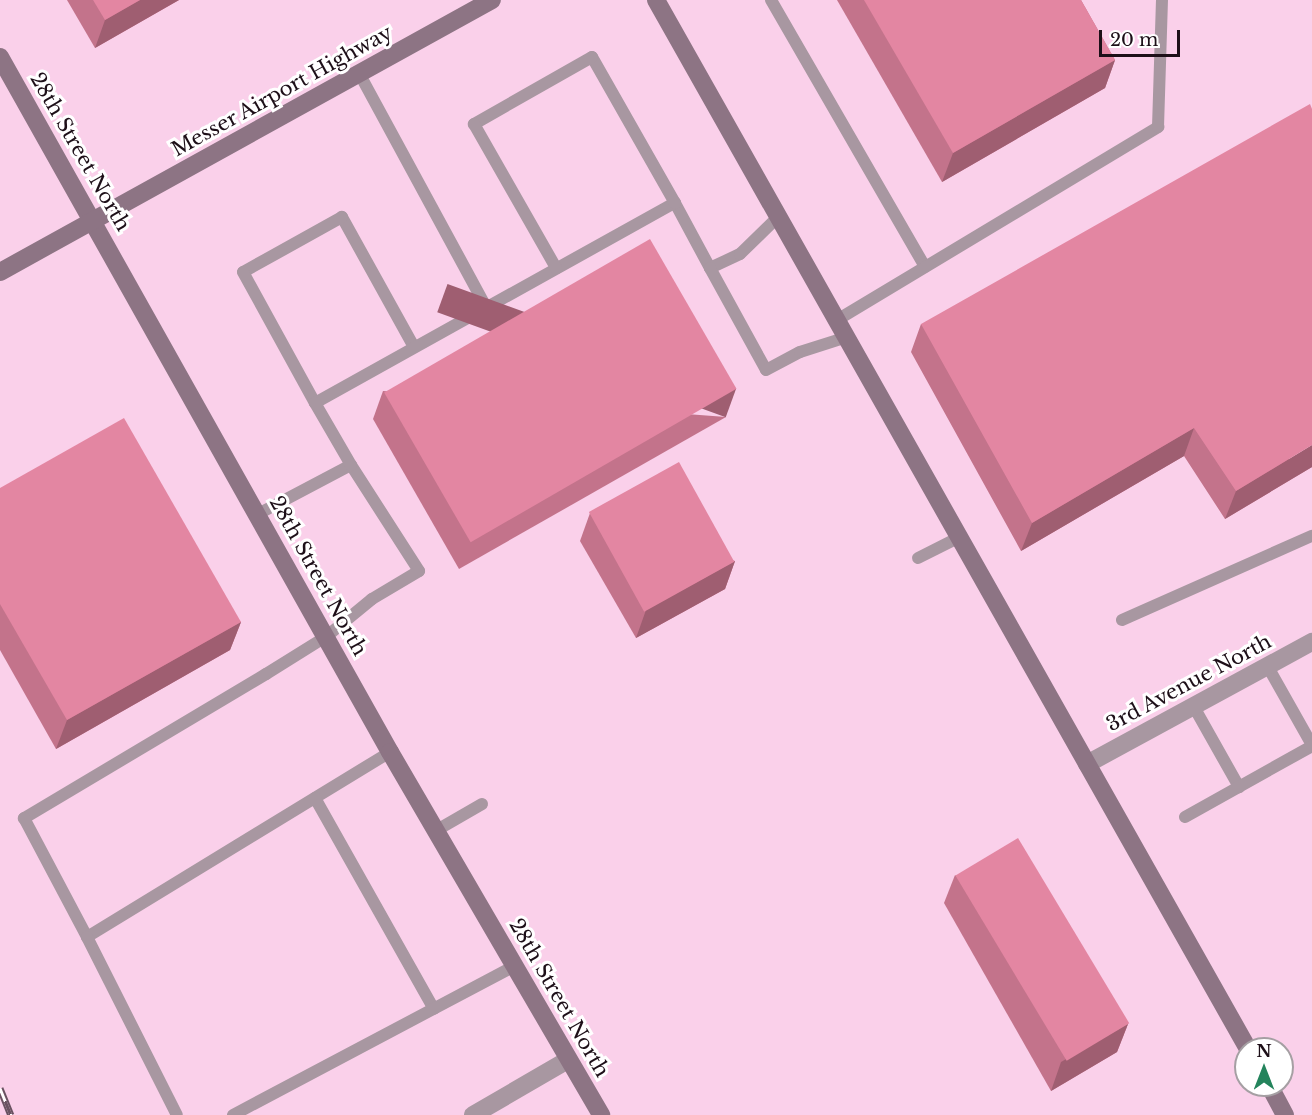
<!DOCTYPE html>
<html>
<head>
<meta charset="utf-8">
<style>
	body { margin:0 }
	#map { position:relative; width:1312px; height:1115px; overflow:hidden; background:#fad0ea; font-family:"Libre Baskerville",serif }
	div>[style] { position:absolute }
	.lane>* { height:12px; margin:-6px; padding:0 6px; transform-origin:6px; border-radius:6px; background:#a897a1 }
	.street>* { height:18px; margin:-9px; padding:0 9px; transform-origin:9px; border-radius:9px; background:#a897a1 }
	.secondary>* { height:18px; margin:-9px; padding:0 9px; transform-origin:9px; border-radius:9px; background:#8d7484 }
	.rail>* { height:7px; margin-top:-3.5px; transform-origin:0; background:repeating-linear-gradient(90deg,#fff 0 14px,#695261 0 28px); box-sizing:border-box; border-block:2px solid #695261 }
	.wall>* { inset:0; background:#c3738b }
	.shaded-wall>* { inset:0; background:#9f5e71; transform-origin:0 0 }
	.building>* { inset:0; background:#e386a2; transform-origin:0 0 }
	span { translate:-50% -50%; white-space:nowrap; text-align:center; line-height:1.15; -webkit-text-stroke:6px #fff; paint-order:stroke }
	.street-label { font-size:20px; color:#1d0f18 }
	.north { position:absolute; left:1234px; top:1037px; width:60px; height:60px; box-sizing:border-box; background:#fff; border:2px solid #a59fa3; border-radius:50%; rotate:0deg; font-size:16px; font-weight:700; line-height:24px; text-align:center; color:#1d0f18 }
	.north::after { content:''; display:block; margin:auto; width:21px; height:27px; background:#24845c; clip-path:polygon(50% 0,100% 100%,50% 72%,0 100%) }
	.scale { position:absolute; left:1099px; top:30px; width:81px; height:27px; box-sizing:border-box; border:3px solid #1d0f18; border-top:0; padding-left:8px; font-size:18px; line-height:21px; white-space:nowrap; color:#1d0f18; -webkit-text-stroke:4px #fff; paint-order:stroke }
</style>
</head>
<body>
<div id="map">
	<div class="lane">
		<i style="left:771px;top:0;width:308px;rotate:60deg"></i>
		<i style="left:359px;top:73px;width:266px;rotate:61.5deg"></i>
		<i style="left:675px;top:203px;width:74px;rotate:61.7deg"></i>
		<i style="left:710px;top:268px;width:33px;rotate:-25deg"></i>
		<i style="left:740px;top:254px;width:54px;rotate:-44.3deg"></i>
		<i style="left:710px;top:268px;width:116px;rotate:61.2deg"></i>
		<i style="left:766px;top:370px;width:38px;rotate:-28deg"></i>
		<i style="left:800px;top:352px;width:49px;rotate:-17.7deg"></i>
		<i style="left:837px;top:320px;width:375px;rotate:-31deg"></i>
		<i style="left:1158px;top:127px;width:127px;rotate:-88.2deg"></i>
		<i style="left:414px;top:347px;width:149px;rotate:-119deg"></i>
		<i style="left:342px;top:217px;width:113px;rotate:150.9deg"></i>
		<i style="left:243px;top:272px;width:149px;rotate:61.2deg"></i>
		<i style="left:315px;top:403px;width:412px;rotate:-29.1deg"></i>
		<i style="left:675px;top:203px;width:168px;rotate:-119.6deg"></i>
		<i style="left:592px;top:57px;width:136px;rotate:150.4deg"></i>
		<i style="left:474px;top:124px;width:166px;rotate:60.3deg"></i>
		<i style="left:351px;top:465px;width:126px;rotate:57.3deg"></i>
		<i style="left:419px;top:571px;width:55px;rotate:149.2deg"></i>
		<i style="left:372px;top:599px;width:58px;rotate:140.6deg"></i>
		<i style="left:327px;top:636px;width:72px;rotate:148.1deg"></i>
		<i style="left:266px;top:674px;width:282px;rotate:149.2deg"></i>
		<i style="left:24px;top:818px;width:135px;rotate:62.1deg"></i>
		<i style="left:87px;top:937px;width:355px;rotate:-31.4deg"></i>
		<i style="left:258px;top:514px;width:105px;rotate:-27.8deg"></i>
		<i style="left:351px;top:465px;width:72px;rotate:-120.1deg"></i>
		<i style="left:918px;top:558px;width:47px;rotate:-26.6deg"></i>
		<i style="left:1122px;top:620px;width:208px;rotate:-23.9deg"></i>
		<i style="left:1268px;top:667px;width:90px;rotate:60.6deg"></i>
		<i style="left:1194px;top:707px;width:92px;rotate:60.6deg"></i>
		<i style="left:315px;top:798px;width:242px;rotate:60.6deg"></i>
		<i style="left:1185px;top:817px;width:145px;rotate:-29.2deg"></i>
		<i style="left:437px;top:830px;width:52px;rotate:-30deg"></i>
		<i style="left:87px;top:937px;width:199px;rotate:63.2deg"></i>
		<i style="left:233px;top:1115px;width:318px;rotate:-27.9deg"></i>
	</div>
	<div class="street">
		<i style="left:1087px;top:764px;width:256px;rotate:-28.5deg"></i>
		<i style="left:473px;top:1115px;width:110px;rotate:-30.1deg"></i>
	</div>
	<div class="secondary">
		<i style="left:656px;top:0;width:1205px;rotate:60.56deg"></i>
		<i style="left:0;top:57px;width:797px;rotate:60.7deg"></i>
		<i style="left:390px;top:752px;width:420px;rotate:59.8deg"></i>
		<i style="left:0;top:272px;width:562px;rotate:-28.94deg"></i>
		<i style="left:1269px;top:1085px;width:34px;rotate:62deg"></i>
	</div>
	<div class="rail">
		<i style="left:0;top:1088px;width:29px;rotate:68deg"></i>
	</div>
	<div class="wall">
		<i style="clip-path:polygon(67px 0,179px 0,95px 48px)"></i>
		<i style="clip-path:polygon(837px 0,1081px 0,1115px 60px,1105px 88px,942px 182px)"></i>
		<i style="clip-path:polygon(921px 324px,1312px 467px,1225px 519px,1184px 456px,1021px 551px,911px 352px)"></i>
		<i style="clip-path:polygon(383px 391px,726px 417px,459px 569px,373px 419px)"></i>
		<i style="clip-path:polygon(0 488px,241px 622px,230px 650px,56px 749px,0 650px)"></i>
		<i style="clip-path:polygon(590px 513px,735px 561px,725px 589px,636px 638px,580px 541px)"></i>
		<i style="clip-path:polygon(955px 875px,1128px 1024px,1117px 1052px,1051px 1091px,944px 903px)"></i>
	</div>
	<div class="shaded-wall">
		<i style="clip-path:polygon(140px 0,179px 0,95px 48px,105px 20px)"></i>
		<i style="clip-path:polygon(1115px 60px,1105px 88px,942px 182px,953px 153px)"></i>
		<i style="left:736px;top:389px;width:30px;height:307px;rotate:110deg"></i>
		<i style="clip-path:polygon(1194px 428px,1184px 456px,1021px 551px,1032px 523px)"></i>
		<i style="clip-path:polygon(1312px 445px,1312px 467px,1225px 519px,1236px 491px)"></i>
		<i style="clip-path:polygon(735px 561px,725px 589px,636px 638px,646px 610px)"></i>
		<i style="clip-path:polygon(241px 622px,230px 650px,56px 749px,67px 720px)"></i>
		<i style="clip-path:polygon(1128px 1024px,1117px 1052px,1051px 1091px,1061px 1062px)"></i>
	</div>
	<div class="building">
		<i style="clip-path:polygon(93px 0,140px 0,105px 20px)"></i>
		<i style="clip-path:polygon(864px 0,1081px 0,1115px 60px,953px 153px)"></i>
		<i style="clip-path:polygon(1310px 104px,1312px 109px,1312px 445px,1236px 491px,1194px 428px,1032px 523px,921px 324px)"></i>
		<i style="left:650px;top:239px;width:173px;height:307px;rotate:60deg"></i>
		<i style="clip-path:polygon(124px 418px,241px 622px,67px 720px,0 604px,0 488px)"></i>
		<i style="left:679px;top:462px;width:114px;height:103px;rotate:61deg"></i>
		<i style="left:1018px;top:838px;width:216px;height:73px;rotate:59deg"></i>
	</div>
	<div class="street-label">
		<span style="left:282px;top:91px;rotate:-29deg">Messer Airport Highway</span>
		<span style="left:80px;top:152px;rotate:60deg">28th Street North</span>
		<span style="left:318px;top:576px;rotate:61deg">28th Street North</span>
		<span style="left:1189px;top:683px;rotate:-28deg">3rd Avenue North</span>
		<span style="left:559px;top:998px;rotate:60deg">28th Street North</span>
	</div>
	<div class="north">N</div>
	<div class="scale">20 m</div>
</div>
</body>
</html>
